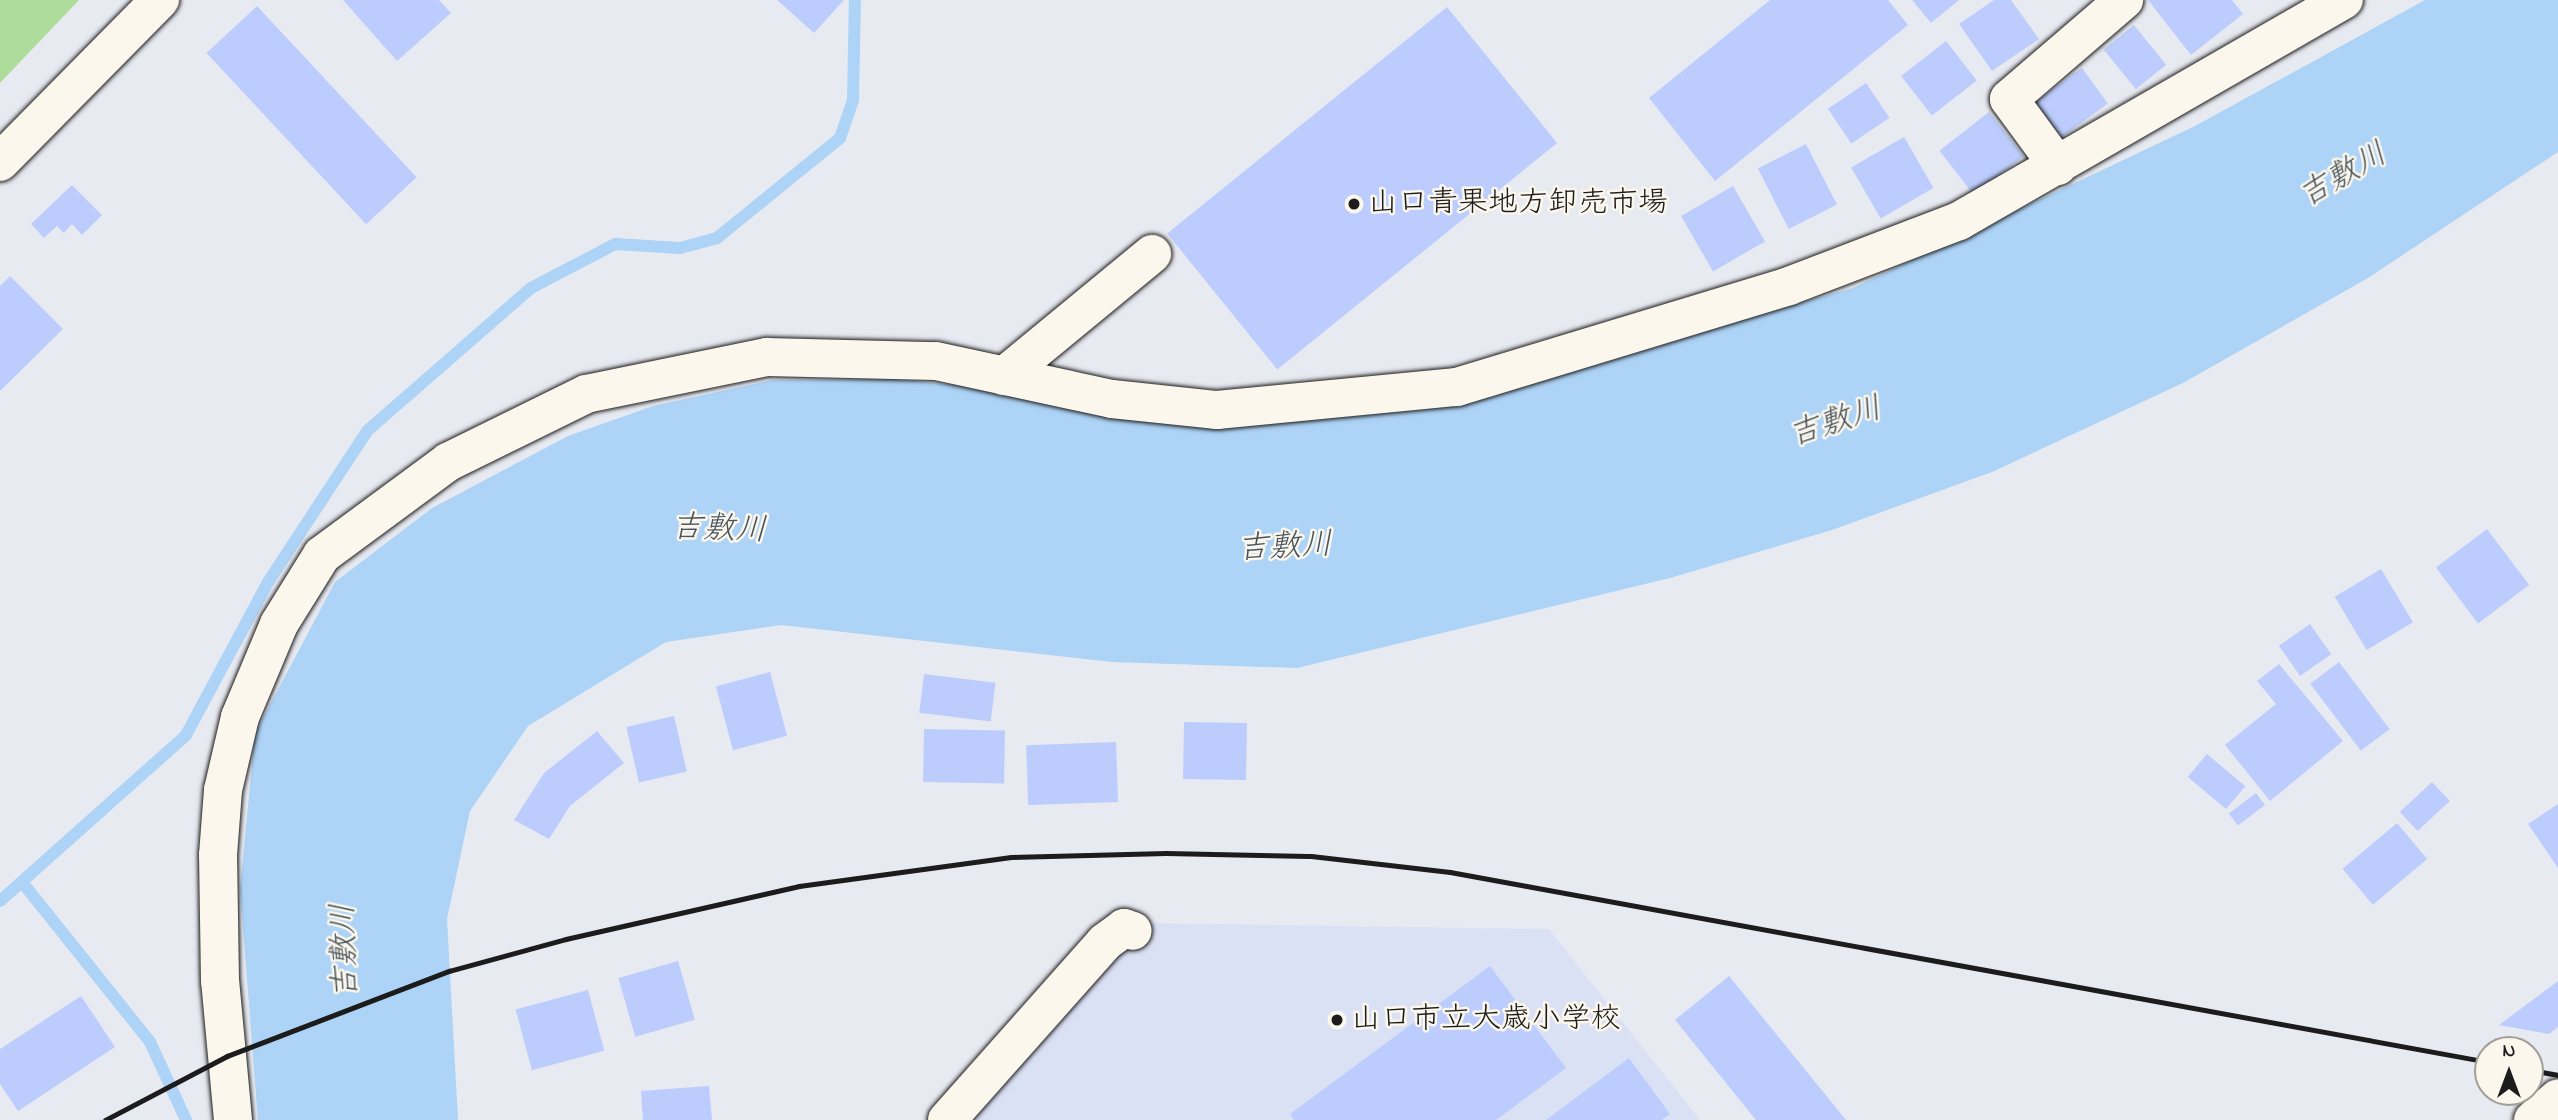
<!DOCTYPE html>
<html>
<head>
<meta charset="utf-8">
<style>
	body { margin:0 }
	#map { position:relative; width:2558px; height:1120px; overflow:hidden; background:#e8eaf1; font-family:"Indie Flower","Klee One",sans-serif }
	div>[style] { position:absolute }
	.built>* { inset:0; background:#dbe1f5 }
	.green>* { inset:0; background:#aedc9b }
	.water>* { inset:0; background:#add3f6 }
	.stream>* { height:12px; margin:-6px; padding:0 6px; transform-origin:6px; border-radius:6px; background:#add3f6 }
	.building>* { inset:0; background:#bccdfd; transform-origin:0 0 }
	.roads { filter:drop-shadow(0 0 2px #1c1c1c) drop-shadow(0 0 2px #1c1c1c) }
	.minor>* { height:38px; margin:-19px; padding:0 19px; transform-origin:19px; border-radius:19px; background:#fbf7ec }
	.major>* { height:38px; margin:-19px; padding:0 19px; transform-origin:19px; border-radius:19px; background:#fbf7ec }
	.rail>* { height:5px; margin:-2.5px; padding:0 2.5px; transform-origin:2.5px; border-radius:2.5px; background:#1c1c1c }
	.dots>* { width:19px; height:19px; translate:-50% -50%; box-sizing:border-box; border:4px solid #fbf7ec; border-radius:50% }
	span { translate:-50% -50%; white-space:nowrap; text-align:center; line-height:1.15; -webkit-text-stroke:5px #fbf7ec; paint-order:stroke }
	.poi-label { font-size:30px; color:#1c1c1c }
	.left { translate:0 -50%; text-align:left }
	.water-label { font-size:32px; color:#48535d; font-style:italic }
	.north { position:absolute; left:2474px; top:1036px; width:70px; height:70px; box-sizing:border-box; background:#fbf7ec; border:2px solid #a29f99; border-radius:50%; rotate:0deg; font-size:19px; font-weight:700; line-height:28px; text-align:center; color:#1c1c1c }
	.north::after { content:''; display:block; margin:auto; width:24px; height:32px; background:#1c1c1c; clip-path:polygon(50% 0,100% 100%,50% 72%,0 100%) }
</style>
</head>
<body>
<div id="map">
	<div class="built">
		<i style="clip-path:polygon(1140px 923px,1549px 929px,1700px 1120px,962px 1120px)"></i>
	</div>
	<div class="green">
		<i style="clip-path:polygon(0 0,79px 0,0 83px)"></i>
	</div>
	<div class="water">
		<i style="clip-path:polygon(2425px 0,2558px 0,2558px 152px,2368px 278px,2183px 383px,1992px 472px,1832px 530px,1670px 578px,1297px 668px,1112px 662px,781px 625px,666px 642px,528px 726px,470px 811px,447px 919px,458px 1120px,258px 1120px,240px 890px,255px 733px,335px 582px,432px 508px,568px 436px,653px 406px,772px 380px,889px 379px,1003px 389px,1233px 426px,1422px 410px,1853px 288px,2195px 126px)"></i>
	</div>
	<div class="stream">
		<i style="left:22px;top:882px;width:205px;rotate:51.3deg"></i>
		<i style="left:150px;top:1042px;width:86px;rotate:65.2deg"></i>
		<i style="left:0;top:901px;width:249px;rotate:-41.7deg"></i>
		<i style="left:186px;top:735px;width:174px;rotate:-61.8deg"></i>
		<i style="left:268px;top:582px;width:181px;rotate:-56.7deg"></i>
		<i style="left:367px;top:431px;width:218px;rotate:-41.1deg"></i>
		<i style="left:531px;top:288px;width:95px;rotate:-27.6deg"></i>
		<i style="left:615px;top:244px;width:65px;rotate:3.5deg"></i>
		<i style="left:680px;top:248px;width:38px;rotate:-15deg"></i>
		<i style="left:717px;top:238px;width:159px;rotate:-39.1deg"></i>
		<i style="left:840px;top:138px;width:40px;rotate:-71.1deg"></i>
		<i style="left:853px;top:100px;width:100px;rotate:-88.9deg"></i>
	</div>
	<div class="building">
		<i style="clip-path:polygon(343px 0,439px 0,451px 13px,397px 61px)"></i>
		<i style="clip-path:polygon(777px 0,844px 0,814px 33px)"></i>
		<i style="clip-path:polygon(1770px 0,1888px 0,1908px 25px,1715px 181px,1649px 98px)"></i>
		<i style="clip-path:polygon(1912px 0,1959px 0,1931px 23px)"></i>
		<i style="clip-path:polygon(1994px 0,2011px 0,2039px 39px,1992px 71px,1959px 24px)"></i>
		<i style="clip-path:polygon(2148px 0,2232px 0,2243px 14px,2191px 55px)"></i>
		<i style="left:257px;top:6px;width:234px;height:69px;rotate:47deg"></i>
		<i style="left:1447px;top:7px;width:175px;height:360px;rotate:51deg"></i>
		<i style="left:2134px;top:25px;width:51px;height:39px;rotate:51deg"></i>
		<i style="left:1946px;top:41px;width:50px;height:57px;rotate:52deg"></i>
		<i style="left:2082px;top:68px;width:44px;height:61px;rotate:54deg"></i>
		<i style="left:1866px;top:83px;width:42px;height:46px;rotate:56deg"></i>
		<i style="left:1989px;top:112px;width:56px;height:63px;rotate:52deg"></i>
		<i style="left:1904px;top:137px;width:59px;height:61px;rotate:60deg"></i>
		<i style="left:1806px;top:144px;width:68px;height:54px;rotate:63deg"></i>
		<i style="clip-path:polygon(72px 185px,102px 215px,82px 235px,72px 224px,64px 233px,57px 226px,44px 238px,31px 224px)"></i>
		<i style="left:1733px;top:186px;width:64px;height:60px;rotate:60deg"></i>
		<i style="clip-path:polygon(10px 276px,63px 329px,0 391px,0 286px)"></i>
		<i style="left:2487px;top:529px;width:70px;height:64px;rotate:53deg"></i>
		<i style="left:2381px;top:569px;width:62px;height:54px;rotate:59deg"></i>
		<i style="left:2310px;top:624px;width:37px;height:38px;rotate:55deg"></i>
		<i style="left:2339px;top:662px;width:84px;height:36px;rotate:53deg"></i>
		<i style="clip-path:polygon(2279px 664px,2343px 741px,2270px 801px,2225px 745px,2276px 704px,2257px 681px)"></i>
		<i style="left:770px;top:672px;width:66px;height:56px;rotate:75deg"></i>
		<i style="left:924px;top:674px;width:72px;height:39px;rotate:7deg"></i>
		<i style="left:674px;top:716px;width:57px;height:49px;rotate:77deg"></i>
		<i style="left:1184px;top:722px;width:63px;height:57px;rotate:1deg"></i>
		<i style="left:924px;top:729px;width:81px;height:53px;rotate:1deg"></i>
		<i style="clip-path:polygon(597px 731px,624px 763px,570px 806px,549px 839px,514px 820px,544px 773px)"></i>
		<i style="left:1116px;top:742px;width:60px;height:90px;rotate:88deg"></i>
		<i style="left:2207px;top:754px;width:50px;height:30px;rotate:40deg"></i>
		<i style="left:2432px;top:782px;width:26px;height:44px;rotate:47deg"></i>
		<i style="left:2256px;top:793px;width:15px;height:34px;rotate:53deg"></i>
		<i style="clip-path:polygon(2558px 804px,2558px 868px,2528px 824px)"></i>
		<i style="left:2397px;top:823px;width:47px;height:71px;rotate:50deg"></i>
		<i style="left:678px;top:961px;width:61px;height:62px;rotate:74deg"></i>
		<i style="clip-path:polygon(1490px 966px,1566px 1068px,1496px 1120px,1294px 1120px,1290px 1114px)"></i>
		<i style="clip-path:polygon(1729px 976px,1846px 1120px,1756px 1120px,1675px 1020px)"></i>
		<i style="clip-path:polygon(2558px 981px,2558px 1027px,2549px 1034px,2499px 1025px)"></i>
		<i style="left:588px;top:990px;width:63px;height:75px;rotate:75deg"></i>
		<i style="clip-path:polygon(81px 996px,115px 1047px,18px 1111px,0 1084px,0 1049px)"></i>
		<i style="clip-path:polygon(1629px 1058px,1670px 1114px,1662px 1120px,1546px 1120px)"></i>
		<i style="clip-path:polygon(709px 1086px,712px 1120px,643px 1120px,641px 1091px)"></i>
	</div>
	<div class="roads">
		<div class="minor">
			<i style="left:2058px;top:166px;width:83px;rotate:-126.2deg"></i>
			<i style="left:2009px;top:99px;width:152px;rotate:-40.7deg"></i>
			<i style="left:1004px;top:376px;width:192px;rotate:-39.5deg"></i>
			<i style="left:233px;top:1120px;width:140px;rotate:-95.3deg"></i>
			<i style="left:220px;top:981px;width:126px;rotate:-90.9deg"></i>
			<i style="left:218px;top:855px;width:65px;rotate:-85.6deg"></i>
			<i style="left:223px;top:790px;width:75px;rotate:-76.9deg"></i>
			<i style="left:240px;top:717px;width:101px;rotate:-67.2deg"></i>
			<i style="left:279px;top:624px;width:81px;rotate:-58.1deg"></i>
			<i style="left:322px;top:555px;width:157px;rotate:-36.4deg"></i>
			<i style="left:448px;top:462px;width:154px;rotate:-26.2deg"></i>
			<i style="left:586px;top:394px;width:185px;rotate:-11.6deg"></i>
			<i style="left:767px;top:357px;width:169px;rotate:1.4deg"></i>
			<i style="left:936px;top:361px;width:180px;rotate:12.2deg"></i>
			<i style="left:1112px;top:399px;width:106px;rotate:6deg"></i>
			<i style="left:1217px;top:410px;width:241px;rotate:-5.5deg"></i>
			<i style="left:1457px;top:387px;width:347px;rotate:-16.9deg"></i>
			<i style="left:1789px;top:286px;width:182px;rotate:-20.9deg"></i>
			<i style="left:1959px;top:221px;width:444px;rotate:-29.9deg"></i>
			<i style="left:947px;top:1120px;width:238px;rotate:-48.4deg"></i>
			<i style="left:1105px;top:942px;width:24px;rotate:-36deg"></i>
			<i style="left:1124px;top:928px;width:9px;rotate:18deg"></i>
			<i style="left:2533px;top:1120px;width:33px;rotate:-41deg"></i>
		</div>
		<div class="major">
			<i style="left:0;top:162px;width:228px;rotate:-45.4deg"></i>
		</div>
	</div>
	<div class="rail">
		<i style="left:2530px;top:1070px;width:28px;rotate:10deg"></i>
		<i style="left:105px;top:1120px;width:138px;rotate:-27.7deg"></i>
		<i style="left:227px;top:1056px;width:238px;rotate:-21deg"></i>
		<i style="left:449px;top:971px;width:121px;rotate:-15.3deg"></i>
		<i style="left:566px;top:939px;width:239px;rotate:-12.8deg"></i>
		<i style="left:799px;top:886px;width:214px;rotate:-7.8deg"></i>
		<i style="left:1011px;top:857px;width:155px;rotate:-1.5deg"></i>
		<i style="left:1166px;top:853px;width:145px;rotate:1.2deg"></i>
		<i style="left:1311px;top:856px;width:140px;rotate:6.6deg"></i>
		<i style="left:1450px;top:872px;width:1055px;rotate:10.37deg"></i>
	</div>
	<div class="dots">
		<i style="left:1354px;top:204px;background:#1c1c1c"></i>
		<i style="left:1337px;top:1020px;background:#1c1c1c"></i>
	</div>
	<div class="poi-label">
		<span class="left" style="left:1368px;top:204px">山口青果地方卸売市場</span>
		<span class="left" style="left:1351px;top:1020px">山口市立大歳小学校</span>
	</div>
	<div class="water-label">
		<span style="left:2344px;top:177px;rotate:-30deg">吉敷川</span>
		<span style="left:1836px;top:424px;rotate:-18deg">吉敷川</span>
		<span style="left:719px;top:531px;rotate:2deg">吉敷川</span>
		<span style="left:1285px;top:549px;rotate:-3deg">吉敷川</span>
		<span style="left:347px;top:951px;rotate:-92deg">吉敷川</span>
	</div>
	<div class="north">N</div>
</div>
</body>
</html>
